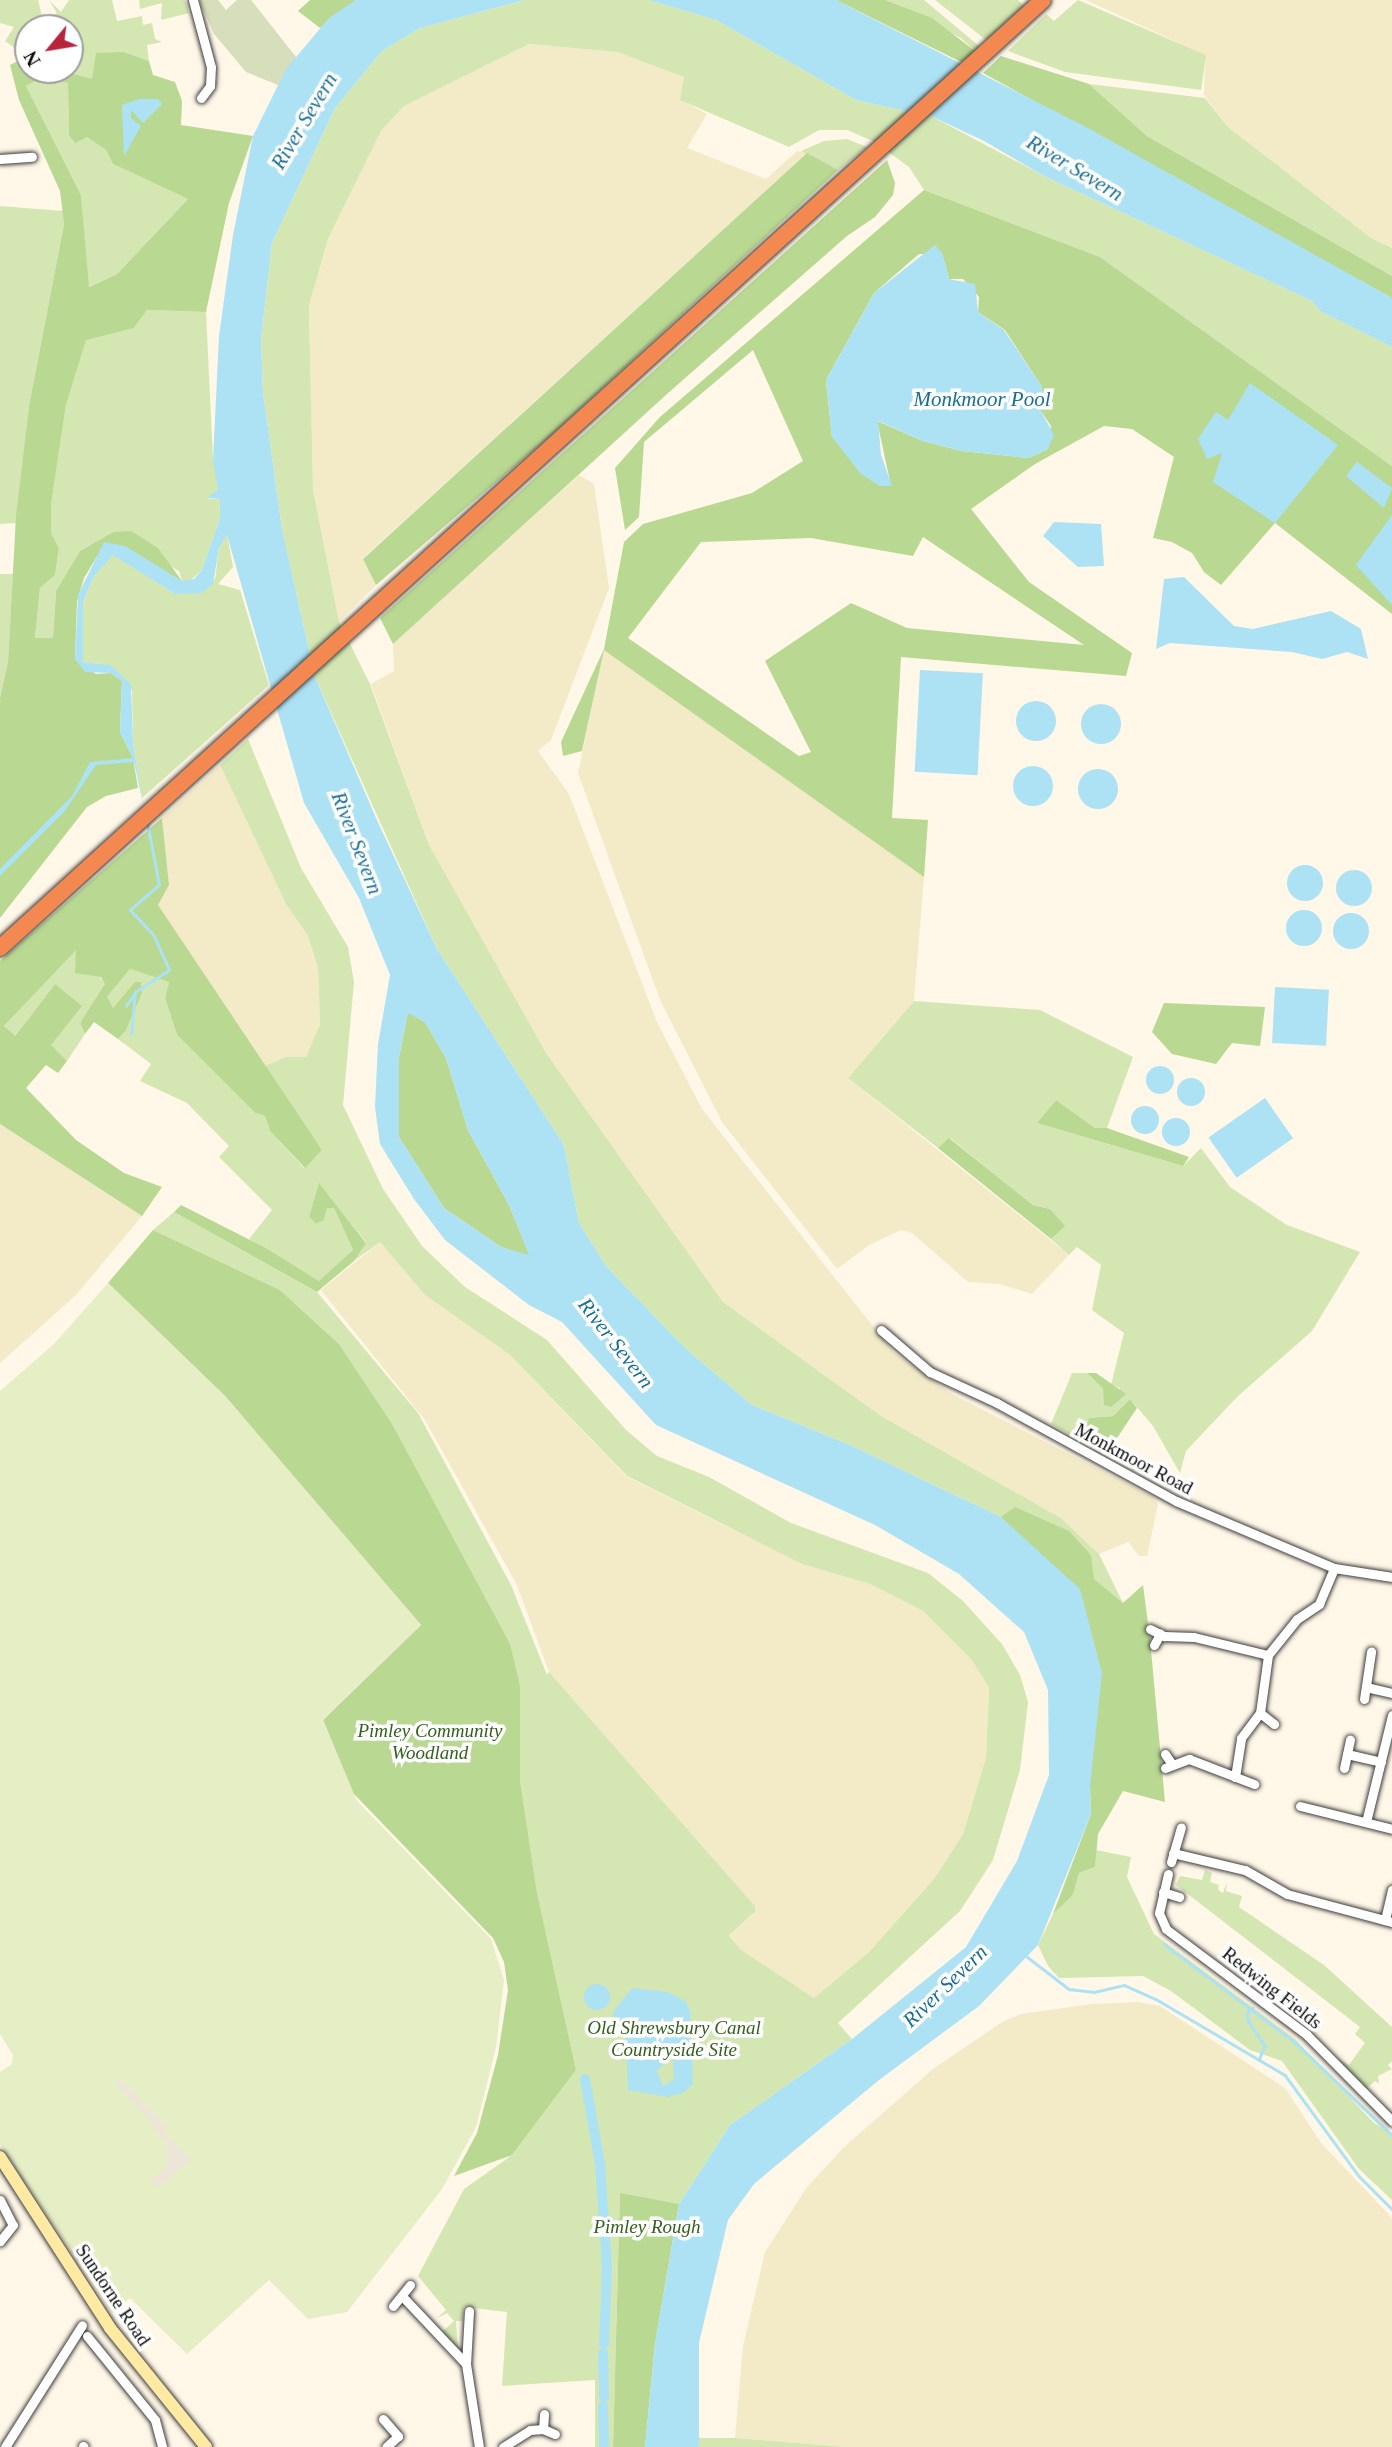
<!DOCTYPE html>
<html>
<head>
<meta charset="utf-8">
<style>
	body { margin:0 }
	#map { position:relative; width:1392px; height:2447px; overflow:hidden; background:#fff7e7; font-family:"Times New Roman",serif }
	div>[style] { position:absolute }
	.farmland>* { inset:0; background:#f3ebc8 }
	.green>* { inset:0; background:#d4e7b2 }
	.forest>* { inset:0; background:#b9d892 }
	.cemetery>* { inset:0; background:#d6debb }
	.pitch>* { inset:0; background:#e5eec4 }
	.plaza>* { inset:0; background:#ece5d8 }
	.water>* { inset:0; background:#ade2f5; transform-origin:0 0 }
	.round { border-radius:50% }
	.stream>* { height:2.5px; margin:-1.25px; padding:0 1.25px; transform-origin:1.25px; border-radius:1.25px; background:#ade2f5 }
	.canal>* { height:10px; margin:-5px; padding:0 5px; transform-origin:5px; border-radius:5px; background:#ade2f5 }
	.roads { filter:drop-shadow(0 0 2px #3d3d3d) drop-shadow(0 0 2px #3d3d3d) }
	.street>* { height:9px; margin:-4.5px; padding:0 4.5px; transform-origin:4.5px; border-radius:4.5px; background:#fff }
	.secondary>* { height:12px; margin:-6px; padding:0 6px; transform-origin:6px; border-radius:6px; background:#feeaa2 }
	.highway>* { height:16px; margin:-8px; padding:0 8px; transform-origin:8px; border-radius:8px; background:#f38951 }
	span { translate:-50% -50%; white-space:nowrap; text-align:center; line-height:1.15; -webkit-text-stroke:7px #fff; paint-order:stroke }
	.street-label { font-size:19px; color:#0a0a0a }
	.park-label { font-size:19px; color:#325f1c; font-style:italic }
	.water-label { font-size:21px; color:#166e98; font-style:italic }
	.north { position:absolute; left:14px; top:14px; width:70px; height:70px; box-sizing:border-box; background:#fff; border:2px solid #9d9d9d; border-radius:50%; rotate:240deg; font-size:19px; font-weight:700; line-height:28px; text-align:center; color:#0a0a0a }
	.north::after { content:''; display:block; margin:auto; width:24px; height:32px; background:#b6253c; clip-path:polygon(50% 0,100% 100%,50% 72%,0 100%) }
</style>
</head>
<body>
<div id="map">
	<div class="farmland">
		<i style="clip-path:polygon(1086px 0,1392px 0,1392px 248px,1371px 238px,1228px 127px,1204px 95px,1205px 55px)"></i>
		<i style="clip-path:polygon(529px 44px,617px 52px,684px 77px,681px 100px,707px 114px,687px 148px,766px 179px,797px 151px,807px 153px,363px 558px,376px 585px,339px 622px,313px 489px,309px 306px,328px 239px,381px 131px,404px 106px)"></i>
		<i style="clip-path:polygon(579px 475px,594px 484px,609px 588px,551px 740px,538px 751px,569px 794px,657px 1022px,702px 1109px,894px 1353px,952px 1394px,1153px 1497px,1158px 1504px,1147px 1556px,1139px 1556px,1128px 1542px,1099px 1554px,1061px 1518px,881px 1416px,723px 1302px,546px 1053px,451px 890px,429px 845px,371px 684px,394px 671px,393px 644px)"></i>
		<i style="clip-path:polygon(604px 649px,924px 877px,914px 1001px,848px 1078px,1069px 1255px,1032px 1294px,1000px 1284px,968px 1282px,912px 1233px,901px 1230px,869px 1245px,837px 1269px,722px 1122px,660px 1000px,578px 773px)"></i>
		<i style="clip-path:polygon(220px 765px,286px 904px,308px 936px,318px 968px,320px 1024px,306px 1057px,286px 1057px,264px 1066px,158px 905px,169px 885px,162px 818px)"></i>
		<i style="clip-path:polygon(0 1124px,142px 1216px,76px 1295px,0 1363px)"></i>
		<i style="clip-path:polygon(380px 1242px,425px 1295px,510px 1355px,627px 1477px,802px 1564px,870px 1584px,923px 1611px,972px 1660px,989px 1688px,986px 1758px,963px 1834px,934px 1879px,869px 1952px,814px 1998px,740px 1949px,729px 1934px,755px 1913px,755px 1906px,549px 1672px,517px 1585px,425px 1420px,321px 1290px)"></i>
		<i style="clip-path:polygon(1138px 2002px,1160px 2006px,1285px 2088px,1321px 2143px,1392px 2218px,1392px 2447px,848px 2447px,735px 2438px,743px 2346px,765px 2252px,807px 2187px,843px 2148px,933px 2069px,1002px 2022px,1021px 2014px,1092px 2004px)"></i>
	</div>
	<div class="green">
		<i style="clip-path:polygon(0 0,38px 0,43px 20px,57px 13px,49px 0,61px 12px,69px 0,112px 0,117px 21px,142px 16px,143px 25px,152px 23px,155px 39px,162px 42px,147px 45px,149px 61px,124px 52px,96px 70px,92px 80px,59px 70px,70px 70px,70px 28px,28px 28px,28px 58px,5px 41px,14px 27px,0 23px)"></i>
		<i style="clip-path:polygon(139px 0,185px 0,189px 13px,161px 20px,162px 3px,140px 9px)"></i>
		<i style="clip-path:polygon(525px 0,648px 0,716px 20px,856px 100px,933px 117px,1044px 176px,1312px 301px,1320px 311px,1392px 347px,1392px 466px,1100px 257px,924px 190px,909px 167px,875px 142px,847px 130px,819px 130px,789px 147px,680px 100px,684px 77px,617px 52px,529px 44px,404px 106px,381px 131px,328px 239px,309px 306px,313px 489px,339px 622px,370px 684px,429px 845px,546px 1053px,723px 1302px,881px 1416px,1061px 1518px,1099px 1554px,1123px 1603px,1092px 1632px,1080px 1589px,1001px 1517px,850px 1445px,752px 1405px,685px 1348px,606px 1266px,579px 1223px,564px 1145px,437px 949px,315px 677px,282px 529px,263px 392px,261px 340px,272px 243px,335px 108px,382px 51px,420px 28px)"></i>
		<i style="clip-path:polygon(885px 0,924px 0,979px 46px,975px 51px,961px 38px)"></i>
		<i style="clip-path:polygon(935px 0,1018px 0,1024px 6px,986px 40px)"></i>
		<i style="clip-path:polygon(1078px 0,1206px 55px,1201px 90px,1065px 72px,1008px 51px,1046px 14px,1054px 21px)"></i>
		<i style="clip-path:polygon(39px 79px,68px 83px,69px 135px,87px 137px,106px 150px,113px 164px,188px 199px,117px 274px,88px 287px,81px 195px,26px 86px)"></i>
		<i style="clip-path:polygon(1089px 84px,1205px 98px,1228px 127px,1371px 238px,1392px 248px,1392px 276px,1147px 136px)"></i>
		<i style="clip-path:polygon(847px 139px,867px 147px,838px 170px,801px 151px,824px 141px)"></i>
		<i style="clip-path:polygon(0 206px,63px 211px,64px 224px,29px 406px,16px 523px,0 524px)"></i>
		<i style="clip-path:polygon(147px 310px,206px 312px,213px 459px,218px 477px,218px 490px,208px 499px,221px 499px,220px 518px,202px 570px,190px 581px,182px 581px,179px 571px,113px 532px,80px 551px,56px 591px,53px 638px,35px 638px,40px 588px,55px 575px,59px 548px,51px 533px,51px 505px,66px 405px,86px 339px,134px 328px)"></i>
		<i style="clip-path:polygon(227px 534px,233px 567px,218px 584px,240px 590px,269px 685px,142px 798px,133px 743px,132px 690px,102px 664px,83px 662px,83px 602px,94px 576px,113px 554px,175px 594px,215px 579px,219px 548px)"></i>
		<i style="clip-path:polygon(0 574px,13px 574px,8px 662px,0 698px)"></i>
		<i style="clip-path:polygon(248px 739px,301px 868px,348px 947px,354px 982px,343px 1105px,383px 1189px,422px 1246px,465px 1287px,547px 1340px,626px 1430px,657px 1456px,709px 1477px,791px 1523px,928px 1573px,963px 1601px,1002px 1644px,1020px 1675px,1028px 1702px,1020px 1770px,993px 1860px,960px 1911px,838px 2023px,852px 2039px,730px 2125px,679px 2204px,620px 2194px,613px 2447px,595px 2447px,595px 2380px,502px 2386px,507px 2312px,464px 2307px,462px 2321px,456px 2321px,458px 2352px,442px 2332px,454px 2321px,447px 2313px,437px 2318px,446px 2310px,418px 2276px,464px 2189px,512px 2155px,576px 2070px,537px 1894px,520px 1780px,520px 1686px,391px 1422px,339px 1344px,280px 1290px,153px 1230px,174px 1212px,317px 1292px,418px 1413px,511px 1585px,547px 1675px,549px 1672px,755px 1906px,755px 1912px,729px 1935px,740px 1949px,814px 1998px,869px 1952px,934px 1879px,963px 1834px,986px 1758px,989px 1688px,972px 1660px,923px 1611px,870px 1584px,802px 1564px,627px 1476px,510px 1355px,425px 1295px,380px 1242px,354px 1261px,366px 1242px,319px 1184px,309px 1217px,316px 1224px,324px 1220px,327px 1208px,334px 1208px,353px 1250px,325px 1277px,319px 1281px,249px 1239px,272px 1210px,219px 1157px,229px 1146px,187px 1103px,140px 1081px,151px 1064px,118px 1039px,142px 993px,141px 982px,112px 1009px,107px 997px,130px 969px,169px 982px,165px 998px,177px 1035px,255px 1113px,265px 1116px,270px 1131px,304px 1168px,322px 1150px,264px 1066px,286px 1057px,306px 1057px,320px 1024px,318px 968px,308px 936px,286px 904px,220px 765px)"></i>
		<i style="clip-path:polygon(76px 949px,106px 984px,80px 1023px,85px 1034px,67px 1061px,51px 1046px,55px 984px,14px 1037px,4px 1026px)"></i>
		<i style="clip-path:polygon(914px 1001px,1040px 1010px,1133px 1057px,1107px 1128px,1095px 1128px,1056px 1100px,1037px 1123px,1183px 1166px,1201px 1148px,1230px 1187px,1287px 1225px,1360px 1252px,1312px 1331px,1237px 1397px,1186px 1451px,1180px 1473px,1153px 1426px,1130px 1399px,1113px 1416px,1089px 1418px,1080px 1440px,1051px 1424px,1072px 1373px,1087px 1373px,1103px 1389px,1105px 1405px,1111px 1407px,1120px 1388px,1111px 1385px,1124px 1333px,1092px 1310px,1101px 1265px,1077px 1247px,1069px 1255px,1051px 1239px,1064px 1226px,1050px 1209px,1033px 1205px,950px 1138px,938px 1148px,848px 1078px)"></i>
		<i style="clip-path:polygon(1096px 1850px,1131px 1857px,1127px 1877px,1154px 1934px,1295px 2039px,1374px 2123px,1392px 2133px,1392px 2200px,1359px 2169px,1282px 2061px,1250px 2050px,1171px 1991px,1143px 1976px,1059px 1978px,1048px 1966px,1038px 1945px,1053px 1914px,1073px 1895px,1079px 1873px,1095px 1867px)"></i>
		<i style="clip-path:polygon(1205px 1870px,1212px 1873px,1210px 1882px,1219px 1885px,1218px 1890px,1223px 1893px,1227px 1882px,1226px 1891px,1242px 1896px,1239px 1907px,1324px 1965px,1392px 2027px,1392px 2061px,1388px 2065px,1392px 2069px,1378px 2076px,1379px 2084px,1375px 2081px,1366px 2089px,1337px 2058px,1349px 2065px,1356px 2055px,1365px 2043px,1355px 2034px,1360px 2027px,1176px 1885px,1180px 1876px,1202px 1880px)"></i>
		<i style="clip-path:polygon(699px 2438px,735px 2438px,848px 2447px,699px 2447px)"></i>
	</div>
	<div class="forest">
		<i style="clip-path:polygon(310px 0,356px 0,320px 28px,298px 11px)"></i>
		<i style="clip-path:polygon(836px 0,885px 0,932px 18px,975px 51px,961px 62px)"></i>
		<i style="clip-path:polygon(evenodd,124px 52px,149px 61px,153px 75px,175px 82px,182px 101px,181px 125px,253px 136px,229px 203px,206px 312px,147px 310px,134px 328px,86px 340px,66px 405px,51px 505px,51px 533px,59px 548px,55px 575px,40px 588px,35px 638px,53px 638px,56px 591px,80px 551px,113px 532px,131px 531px,158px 548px,182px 581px,102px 548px,84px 578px,77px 601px,75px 659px,96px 674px,111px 673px,122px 681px,120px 732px,133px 758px,138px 788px,106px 796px,87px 807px,0 918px,0 698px,8px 662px,16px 516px,29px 406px,64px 224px,60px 191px,19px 100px,10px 65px,26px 57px,28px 70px,59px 70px,92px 79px,96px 53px,124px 52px,39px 79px,68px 83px,69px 135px,75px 143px,87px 137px,106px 150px,113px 164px,188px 199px,117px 274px,89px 287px,81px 195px,26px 86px,39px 79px)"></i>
		<i style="clip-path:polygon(1001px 56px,1089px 84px,1147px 136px,1392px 276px,1392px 298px,983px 73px)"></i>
		<i style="clip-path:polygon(807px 153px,838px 170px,550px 436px,376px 585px,363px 559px)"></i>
		<i style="clip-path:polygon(887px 160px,895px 183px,893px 195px,875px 217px,847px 236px,667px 394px,393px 644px,380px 618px)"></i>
		<i style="clip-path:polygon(evenodd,924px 190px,1100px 257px,1392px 466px,1392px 614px,1275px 523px,1221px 585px,1204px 572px,1192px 553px,1172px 542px,1153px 538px,1174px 457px,1132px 429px,1104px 426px,1035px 464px,971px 509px,1029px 582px,1132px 653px,1126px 676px,901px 657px,892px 818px,928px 820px,924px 877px,604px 650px,582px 751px,563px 756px,561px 742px,604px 649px,624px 542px,643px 524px,752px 493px,803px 461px,753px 350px,644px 442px,639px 517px,625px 530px,615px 468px,660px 417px,924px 190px,942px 253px,949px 279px,963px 279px,979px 297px,978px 312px,1005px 330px,1042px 387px,1041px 411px,1051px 426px,1048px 449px,1029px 458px,962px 451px,923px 441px,877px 421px,891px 486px,880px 486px,832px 437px,826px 380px,874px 293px,919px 254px,942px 253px,924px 190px,923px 537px,1084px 645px,907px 628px,851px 603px,765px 661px,811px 752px,799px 756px,628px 638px,701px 542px,811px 538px,913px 556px,923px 537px)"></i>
		<i style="clip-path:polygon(162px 818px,169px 885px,158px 905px,322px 1150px,305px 1168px,270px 1131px,265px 1116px,255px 1113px,177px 1035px,165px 998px,169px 982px,130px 969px,107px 997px,113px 1008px,135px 982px,141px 982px,142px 993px,126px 1030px,118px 1039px,94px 1022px,85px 1034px,80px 1023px,105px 984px,101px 977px,75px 973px,76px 950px,4px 1026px,15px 1036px,55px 984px,82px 1006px,51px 1045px,67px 1061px,58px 1073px,46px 1065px,26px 1088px,76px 1140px,124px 1173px,162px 1187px,142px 1216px,0 1124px,0 961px)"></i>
		<i style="clip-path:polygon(1164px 1003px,1265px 1007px,1260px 1046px,1232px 1043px,1216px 1064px,1172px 1054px,1152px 1032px)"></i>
		<i style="clip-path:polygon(408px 1012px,425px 1022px,446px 1058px,468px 1130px,509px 1205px,530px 1256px,501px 1247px,444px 1208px,399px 1137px,399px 1057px)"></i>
		<i style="clip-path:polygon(1056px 1100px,1095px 1128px,1107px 1128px,1189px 1157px,1183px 1166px,1037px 1123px)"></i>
		<i style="clip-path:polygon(949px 1138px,1033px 1205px,1050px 1209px,1065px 1226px,1051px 1239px,938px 1148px)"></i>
		<i style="clip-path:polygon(319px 1183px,366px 1243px,354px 1261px,317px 1292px,174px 1212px,181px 1205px,264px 1247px,319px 1281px,353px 1250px,334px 1208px,327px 1208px,324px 1220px,316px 1224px,309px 1217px)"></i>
		<i style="clip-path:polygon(153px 1230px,280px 1290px,339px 1344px,391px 1422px,510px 1644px,520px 1686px,520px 1780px,537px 1893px,576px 2070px,512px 2155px,454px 2176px,477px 2133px,498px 2055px,508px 1990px,504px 1962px,493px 1938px,353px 1793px,323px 1720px,421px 1625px,225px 1396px,108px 1283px)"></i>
		<i style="clip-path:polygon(1087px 1373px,1096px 1373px,1126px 1394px,1111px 1407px,1104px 1405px,1103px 1389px)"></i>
		<i style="clip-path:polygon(1130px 1399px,1137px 1408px,1105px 1456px,1080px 1440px,1089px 1418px,1113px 1416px)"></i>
		<i style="clip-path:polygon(1015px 1507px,1069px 1531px,1091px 1555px,1094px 1579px,1123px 1603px,1143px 1585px,1150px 1639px,1165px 1802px,1123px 1791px,1098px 1834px,1095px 1867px,1079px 1873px,1073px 1895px,1053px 1914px,1091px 1814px,1090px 1787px,1001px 1517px)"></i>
		<i style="clip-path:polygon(620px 2193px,679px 2204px,655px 2344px,645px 2447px,613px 2447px)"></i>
	</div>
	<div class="cemetery">
		<i style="clip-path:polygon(199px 0,218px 0,226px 10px,237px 0,251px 0,296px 57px,278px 85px,246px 72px,214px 34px)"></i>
	</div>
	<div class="pitch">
		<i style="clip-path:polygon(108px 1283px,225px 1396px,421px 1625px,323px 1720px,357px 1801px,491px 1939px,504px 1980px,496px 2047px,476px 2127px,442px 2189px,347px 2312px,308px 2319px,269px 2280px,187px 2354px,130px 2298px,112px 2313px,0 2144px,0 2072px,12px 2064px,13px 2055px,0 2034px,0 1391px,54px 1344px)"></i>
	</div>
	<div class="plaza">
		<i style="clip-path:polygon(120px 2079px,167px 2127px,163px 2132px,191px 2160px,158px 2187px,151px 2181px,167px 2166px,167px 2146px,148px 2118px,115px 2084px)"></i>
	</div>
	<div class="water">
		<i style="clip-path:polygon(evenodd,356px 0,525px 0,420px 28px,382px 51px,335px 108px,272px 243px,261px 340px,263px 392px,282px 529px,315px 677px,376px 818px,437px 949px,564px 1145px,579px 1223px,606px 1266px,685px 1348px,752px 1405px,850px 1445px,1001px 1517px,1080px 1589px,1102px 1673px,1090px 1787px,1091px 1814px,1038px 1945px,979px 2006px,879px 2080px,754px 2184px,728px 2220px,699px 2343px,699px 2447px,645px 2447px,655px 2344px,679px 2204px,730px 2125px,852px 2039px,966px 1947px,1017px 1861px,1049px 1775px,1048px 1690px,1024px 1632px,959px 1574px,875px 1525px,656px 1425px,562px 1322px,529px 1305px,445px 1240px,414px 1199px,380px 1144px,375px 1107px,378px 1044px,390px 975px,359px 898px,304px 803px,227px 535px,219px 548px,213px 584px,202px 593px,175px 594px,113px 555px,94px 576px,83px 602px,83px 662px,110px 665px,131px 684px,133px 743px,143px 804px,134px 762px,96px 765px,64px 812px,0 876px,0 869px,72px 796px,90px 762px,133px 758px,120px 732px,122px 681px,111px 673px,85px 672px,75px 659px,78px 595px,104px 542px,125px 546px,182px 581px,194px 579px,202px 570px,220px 518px,220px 499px,206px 498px,218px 490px,213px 460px,219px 336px,233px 235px,253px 136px,286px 69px,329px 18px,356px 0,408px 1013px,425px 1022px,446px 1058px,468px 1130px,509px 1205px,529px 1255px,501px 1247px,444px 1208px,399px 1137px,399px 1057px,408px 1013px)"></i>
		<i style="clip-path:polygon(648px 0,836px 0,1088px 128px,1392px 298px,1392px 347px,1320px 311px,1312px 301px,1044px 176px,984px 141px,933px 117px,856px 100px,716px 20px)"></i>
		<i style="clip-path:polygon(139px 99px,158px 99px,162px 104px,143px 123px,131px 110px,131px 118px,141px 126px,124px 156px,122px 105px)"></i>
		<i style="clip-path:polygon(935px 245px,942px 253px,949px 279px,975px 284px,978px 312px,1004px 330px,1042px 387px,1041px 411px,1054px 435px,1048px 449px,1029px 458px,962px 451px,923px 441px,878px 421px,881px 455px,892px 486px,880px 486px,861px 474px,832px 437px,826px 380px,874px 293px)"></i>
		<i style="clip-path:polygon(1250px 383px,1338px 445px,1275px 523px,1213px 482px,1222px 453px,1207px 459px,1198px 439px,1216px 412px,1228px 420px)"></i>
		<i style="clip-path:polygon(1357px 462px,1392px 488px,1384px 508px,1346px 476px)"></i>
		<i style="clip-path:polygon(1392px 515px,1392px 605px,1356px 565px)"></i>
		<i style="clip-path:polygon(1054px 522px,1101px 524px,1104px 566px,1078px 567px,1043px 536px)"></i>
		<i style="clip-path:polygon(1184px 577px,1234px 626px,1253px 629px,1331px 611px,1361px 629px,1368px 659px,1347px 652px,1322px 659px,1292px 652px,1170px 643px,1156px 649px,1164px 579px)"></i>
		<i style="left:920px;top:670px;width:63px;height:102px;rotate:3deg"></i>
		<i class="round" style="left:1016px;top:701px;width:40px;height:40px"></i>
		<i class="round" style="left:1081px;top:704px;width:40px;height:40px"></i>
		<i class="round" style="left:1013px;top:766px;width:40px;height:40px"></i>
		<i class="round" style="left:1078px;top:769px;width:40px;height:40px"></i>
		<i class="round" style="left:1287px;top:865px;width:36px;height:36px"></i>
		<i class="round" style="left:1336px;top:870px;width:36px;height:36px"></i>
		<i class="round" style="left:1286px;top:910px;width:36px;height:36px"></i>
		<i class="round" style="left:1333px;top:913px;width:36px;height:36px"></i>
		<i style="left:1275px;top:987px;width:54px;height:56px;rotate:3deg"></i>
		<i class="round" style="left:1146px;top:1066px;width:28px;height:28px"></i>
		<i class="round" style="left:1177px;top:1078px;width:28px;height:28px"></i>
		<i style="left:1265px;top:1098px;width:49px;height:69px;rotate:55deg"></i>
		<i class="round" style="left:1131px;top:1106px;width:28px;height:28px"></i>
		<i class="round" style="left:1162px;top:1118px;width:28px;height:28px"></i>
		<i class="round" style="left:584px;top:1984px;width:26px;height:26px"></i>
		<i style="clip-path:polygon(evenodd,632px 1988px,668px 1992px,685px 2001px,690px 2010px,693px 2084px,683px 2093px,668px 2097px,628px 2090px,626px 2037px,618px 2032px,613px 2012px,632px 1988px,673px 2055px,674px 2079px,663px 2086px,657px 2071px,673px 2055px)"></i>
	</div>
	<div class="stream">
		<i style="left:126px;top:1006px;width:14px;rotate:-56deg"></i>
		<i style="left:131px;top:1034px;width:42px;rotate:-84.6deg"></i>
		<i style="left:135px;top:992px;width:40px;rotate:-32.9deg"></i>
		<i style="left:169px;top:970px;width:37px;rotate:-114deg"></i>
		<i style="left:154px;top:936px;width:35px;rotate:-133deg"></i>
		<i style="left:130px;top:910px;width:38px;rotate:-41deg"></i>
		<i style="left:159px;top:885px;width:64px;rotate:-100.8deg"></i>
		<i style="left:1164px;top:1944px;width:165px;rotate:36.9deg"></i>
		<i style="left:1296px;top:2043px;width:133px;rotate:43.8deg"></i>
		<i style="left:1025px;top:1955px;width:56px;rotate:37.7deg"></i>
		<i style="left:1069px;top:1989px;width:25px;rotate:7deg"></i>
		<i style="left:1094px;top:1992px;width:31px;rotate:-13deg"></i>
		<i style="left:1124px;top:1985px;width:35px;rotate:24deg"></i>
		<i style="left:1156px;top:1999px;width:150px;rotate:30.5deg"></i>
		<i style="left:1285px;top:2075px;width:125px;rotate:53.8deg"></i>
		<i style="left:1359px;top:2176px;width:47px;rotate:45deg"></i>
		<i style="left:1253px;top:2008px;width:8px;rotate:135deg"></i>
		<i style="left:1247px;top:2014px;width:8px;rotate:76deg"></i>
		<i style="left:1249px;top:2022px;width:29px;rotate:56deg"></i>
		<i style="left:1265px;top:2046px;width:15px;rotate:113deg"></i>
	</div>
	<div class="canal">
		<i style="left:585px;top:2079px;width:86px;rotate:80deg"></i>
		<i style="left:600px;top:2164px;width:103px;rotate:86.1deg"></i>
		<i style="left:607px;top:2267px;width:77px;rotate:92.2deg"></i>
		<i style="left:603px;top:2353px;width:44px;rotate:88.7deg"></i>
		<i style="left:603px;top:2406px;width:41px;rotate:88.6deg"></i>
	</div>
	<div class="roads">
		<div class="street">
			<i style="left:193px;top:0;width:69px;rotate:75deg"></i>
			<i style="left:211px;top:67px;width:19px;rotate:93deg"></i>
			<i style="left:210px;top:86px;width:15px;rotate:127deg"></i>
			<i style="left:0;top:159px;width:32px;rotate:-4deg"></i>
			<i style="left:881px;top:1330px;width:65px;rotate:40.6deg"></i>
			<i style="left:930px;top:1372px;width:74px;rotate:24.8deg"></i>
			<i style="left:997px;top:1403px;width:204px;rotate:28.7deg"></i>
			<i style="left:1176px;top:1501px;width:172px;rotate:23deg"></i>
			<i style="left:1334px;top:1568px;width:59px;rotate:8.8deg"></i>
			<i style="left:1150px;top:1629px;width:16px;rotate:27deg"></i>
			<i style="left:1164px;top:1636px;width:30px;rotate:2deg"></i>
			<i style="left:1194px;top:1637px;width:76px;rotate:13.7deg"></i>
			<i style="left:1154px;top:1645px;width:13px;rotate:-61deg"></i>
			<i style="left:1366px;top:1687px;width:27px;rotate:13deg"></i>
			<i style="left:1364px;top:1699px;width:48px;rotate:-81.5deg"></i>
			<i style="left:1260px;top:1713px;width:18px;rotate:38deg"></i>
			<i style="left:1165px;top:1754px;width:11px;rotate:56deg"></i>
			<i style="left:1347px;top:1754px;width:35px;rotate:13deg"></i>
			<i style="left:1165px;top:1768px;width:26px;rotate:-21deg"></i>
			<i style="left:1189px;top:1759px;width:70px;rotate:21deg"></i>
			<i style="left:1344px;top:1768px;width:29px;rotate:-78deg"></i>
			<i style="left:1235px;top:1777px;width:39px;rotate:-81deg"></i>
			<i style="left:1241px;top:1738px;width:31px;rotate:-53deg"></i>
			<i style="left:1260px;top:1713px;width:59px;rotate:-82.1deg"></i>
			<i style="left:1268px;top:1655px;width:46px;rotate:-51.1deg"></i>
			<i style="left:1297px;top:1619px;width:27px;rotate:-34deg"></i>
			<i style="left:1319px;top:1604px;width:39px;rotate:-67deg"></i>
			<i style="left:1300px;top:1806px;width:95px;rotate:14deg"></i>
			<i style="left:1366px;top:1822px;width:110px;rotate:-76.3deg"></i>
			<i style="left:1173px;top:1853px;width:74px;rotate:13.3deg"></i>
			<i style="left:1245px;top:1870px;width:48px;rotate:29.7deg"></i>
			<i style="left:1287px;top:1894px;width:109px;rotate:14.9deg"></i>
			<i style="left:1171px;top:1862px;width:36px;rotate:-74deg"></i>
			<i style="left:1168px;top:1874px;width:40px;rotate:103deg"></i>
			<i style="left:1159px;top:1913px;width:17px;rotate:66deg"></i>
			<i style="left:1166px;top:1929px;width:176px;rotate:36.9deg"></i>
			<i style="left:1307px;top:2035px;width:121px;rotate:45.3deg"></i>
			<i style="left:1163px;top:1892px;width:17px;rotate:17deg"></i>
			<i style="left:1385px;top:1920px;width:31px;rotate:-77deg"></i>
			<i style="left:0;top:2200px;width:28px;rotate:63deg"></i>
			<i style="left:13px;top:2225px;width:21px;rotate:129deg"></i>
			<i style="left:402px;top:2296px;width:93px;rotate:46.7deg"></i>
			<i style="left:393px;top:2306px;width:27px;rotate:-51deg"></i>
			<i style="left:469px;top:2311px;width:53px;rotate:93.2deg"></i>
			<i style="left:466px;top:2364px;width:84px;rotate:81.1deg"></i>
			<i style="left:87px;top:2336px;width:108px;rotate:51deg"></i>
			<i style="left:155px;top:2420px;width:28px;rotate:75deg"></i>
			<i style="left:383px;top:2419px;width:23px;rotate:49deg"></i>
			<i style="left:398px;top:2436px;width:16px;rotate:137deg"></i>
			<i style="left:543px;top:2429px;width:13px;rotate:23deg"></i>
			<i style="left:83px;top:2446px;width:1px;rotate:45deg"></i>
			<i style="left:5px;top:2447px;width:144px;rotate:-57.7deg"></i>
			<i style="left:503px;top:2447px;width:32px;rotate:-32deg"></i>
			<i style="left:530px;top:2430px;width:13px;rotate:-4deg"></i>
			<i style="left:543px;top:2429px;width:15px;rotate:-86deg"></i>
		</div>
		<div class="secondary">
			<i style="left:0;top:2157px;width:203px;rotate:57.2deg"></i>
			<i style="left:110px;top:2328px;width:153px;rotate:51.1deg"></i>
		</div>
		<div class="highway">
			<i style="left:0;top:948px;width:1409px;rotate:-42.27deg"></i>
		</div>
	</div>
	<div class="street-label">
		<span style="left:1134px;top:1459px;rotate:28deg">Monkmoor Road</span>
		<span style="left:1272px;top:1988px;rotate:38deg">Redwing Fields</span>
		<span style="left:113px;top:2295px;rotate:56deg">Sundorne Road</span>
	</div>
	<div class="park-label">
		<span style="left:430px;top:1742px">Pimley Community<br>Woodland</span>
		<span style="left:674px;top:2039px">Old Shrewsbury Canal<br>Countryside Site</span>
		<span style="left:647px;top:2227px">Pimley Rough</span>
	</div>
	<div class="water-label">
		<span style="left:304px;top:121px;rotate:-59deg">River Severn</span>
		<span style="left:1075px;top:168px;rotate:31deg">River Severn</span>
		<span style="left:982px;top:399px">Monkmoor Pool</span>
		<span style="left:357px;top:843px;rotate:69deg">River Severn</span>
		<span style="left:616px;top:1343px;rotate:52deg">River Severn</span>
		<span style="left:945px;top:1986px;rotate:-44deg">River Severn</span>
	</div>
	<div class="north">N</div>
</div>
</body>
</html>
